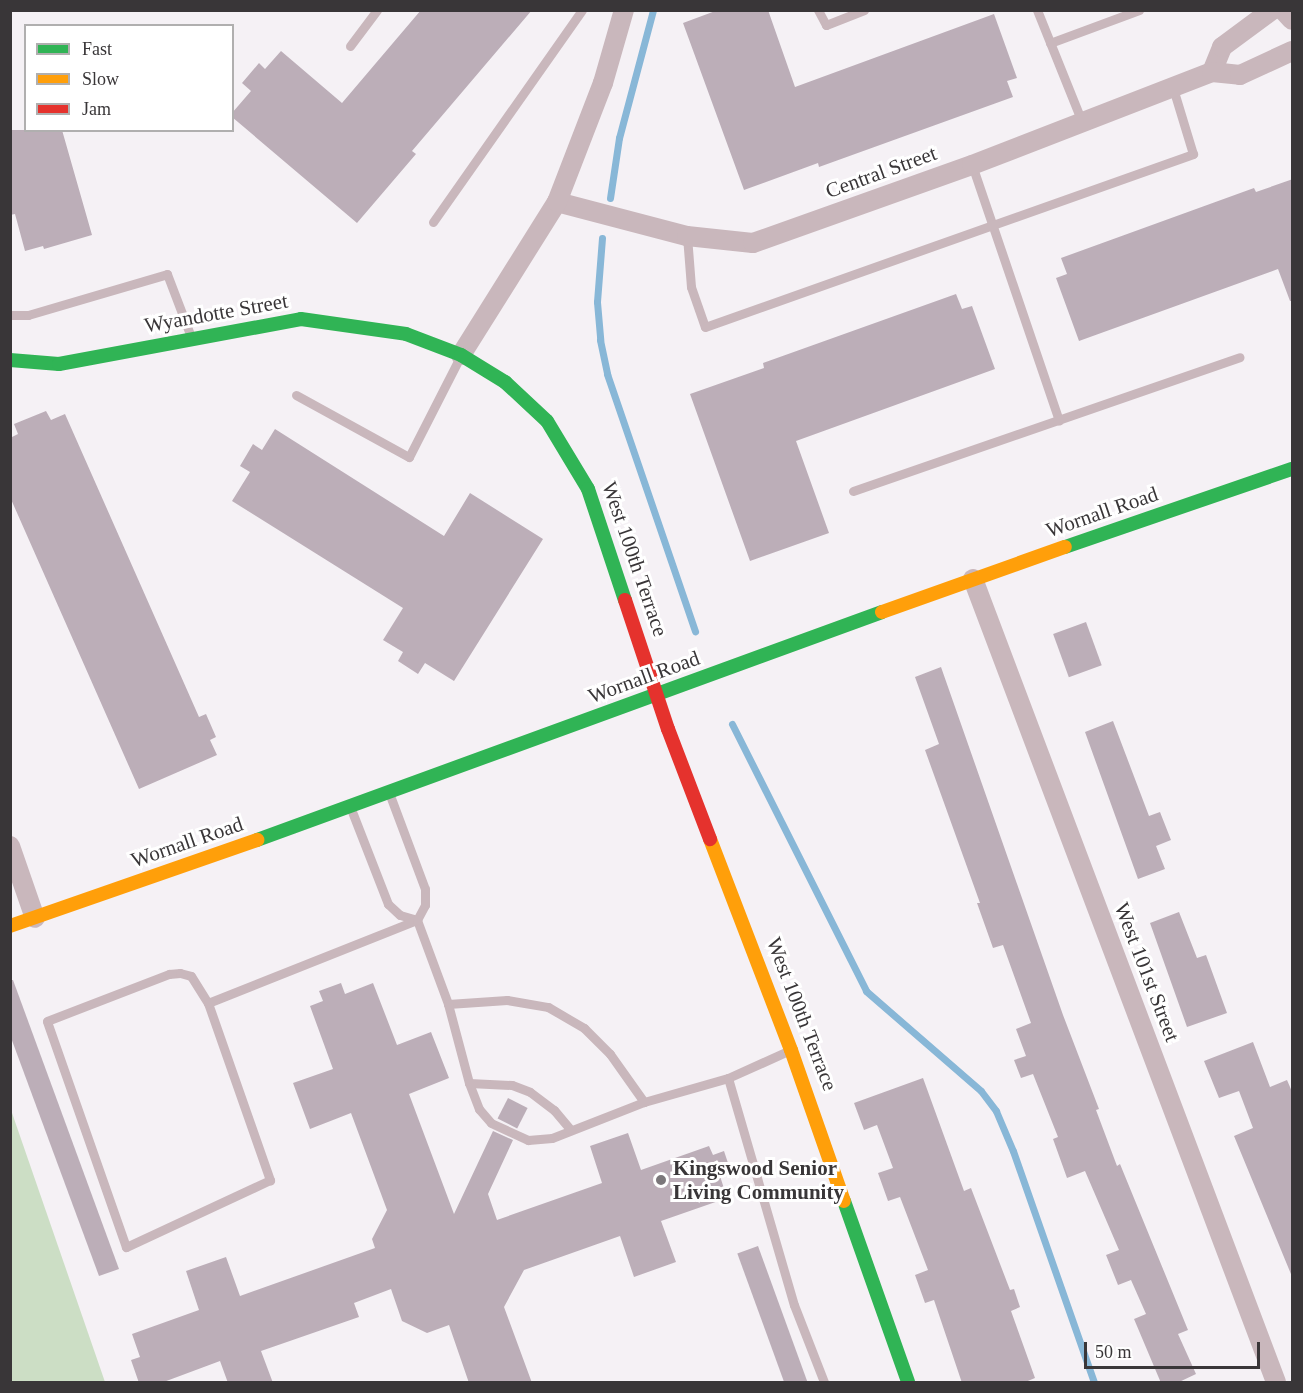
<!DOCTYPE html>
<html>
<head>
<meta charset="utf-8">
<style>
	body { margin:0 }
	#map { position:relative; width:1303px; height:1393px; overflow:hidden; background:#f5f1f5; font-family:"Times New Roman",serif }
	div>[style] { position:absolute }
	.green>* { inset:0; background:#ccdec5 }
	.stream>* { height:7px; margin:-3.5px; padding:0 3.5px; transform-origin:3.5px; border-radius:3.5px; background:#88b7d7 }
	.building>* { inset:0; background:#bcaeb8; transform-origin:0 0 }
	.lane>* { height:9px; margin:-4.5px; padding:0 4.5px; transform-origin:4.5px; border-radius:4.5px; background:#c9b7bc }
	.street>* { height:20px; margin:-10px; padding:0 10px; transform-origin:10px; border-radius:10px; background:#c9b7bc }
	.fast>* { height:14px; margin:-7px; padding:0 7px; transform-origin:7px; border-radius:7px; background:#30b455 }
	.slow>* { height:14px; margin:-7px; padding:0 7px; transform-origin:7px; border-radius:7px; background:#ff9f0a }
	.jam>* { height:14px; margin:-7px; padding:0 7px; transform-origin:7px; border-radius:7px; background:#e5322d }
	.dots>* { width:16px; height:16px; translate:-50% -50%; box-sizing:border-box; border:3px solid #fff; border-radius:50% }
	span { translate:-50% -50%; white-space:nowrap; text-align:center; line-height:1.15; -webkit-text-stroke:6px #fff; paint-order:stroke }
	.street-label { font-size:21px; color:#393638 }
	.poi-label { font-size:21px; color:#393638; font-weight:700 }
	.left { translate:0 -50%; text-align:left }
	.frame { position:absolute; inset:0; border:12px solid #393638; pointer-events:none }
	.legend { position:absolute; left:24px; top:24px; width:210px; height:108px; box-sizing:border-box; background:#fff; border:2px solid #b0afaf; margin:0; padding:8px 10px; list-style:none; font-size:18px; color:#393638 }
	.legend li { display:flex; align-items:center; gap:12px; height:30px }
	.legend b { width:30px; border:2px solid #b0afaf }
	.scale { position:absolute; left:1084px; top:1342px; width:176px; height:27px; box-sizing:border-box; border:3px solid #393638; border-top:0; padding-left:8px; font-size:18px; line-height:21px; white-space:nowrap; color:#393638; -webkit-text-stroke:4px #fff; paint-order:stroke }
</style>
</head>
<body>
<div id="map">
	<div class="green">
		<i style="clip-path:polygon(11px 1110px,105px 1382px,11px 1382px)"></i>
	</div>
	<div class="stream">
		<i style="left:610px;top:198px;width:61px;rotate:-81.5deg"></i>
		<i style="left:619px;top:138px;width:132px;rotate:-75.1deg"></i>
		<i style="left:602px;top:238px;width:64px;rotate:94.5deg"></i>
		<i style="left:597px;top:302px;width:38px;rotate:85deg"></i>
		<i style="left:600px;top:340px;width:35px;rotate:78deg"></i>
		<i style="left:607px;top:374px;width:272px;rotate:71.1deg"></i>
		<i style="left:732px;top:724px;width:299px;rotate:63.3deg"></i>
		<i style="left:866px;top:991px;width:152px;rotate:41deg"></i>
		<i style="left:981px;top:1091px;width:25px;rotate:53deg"></i>
		<i style="left:996px;top:1111px;width:43px;rotate:67deg"></i>
		<i style="left:1013px;top:1151px;width:245px;rotate:70.7deg"></i>
	</div>
	<div class="building">
		<i style="clip-path:polygon(421px 10px,532px 10px,412px 151px,416px 154px,357px 223px,232px 117px,232px 113px,251px 91px,242px 83px,259px 63px,265px 69px,281px 51px,342px 103px)"></i>
		<i style="clip-path:polygon(718px 10px,768px 10px,795px 87px,994px 14px,1017px 78px,1007px 81px,1013px 97px,819px 167px,818px 163px,744px 190px,683px 23px)"></i>
		<i style="clip-path:polygon(10px 130px,62px 130px,92px 235px,44px 249px,43px 246px,25px 251px,15px 214px,10px 215px)"></i>
		<i style="clip-path:polygon(1293px 179px,1293px 301px,1290px 301px,1278px 269px,1079px 341px,1056px 278px,1067px 274px,1061px 258px,1254px 188px,1256px 192px)"></i>
		<i style="clip-path:polygon(956px 294px,962px 309px,972px 306px,995px 369px,796px 441px,829px 533px,750px 561px,690px 394px,764px 368px,763px 363px)"></i>
		<i style="clip-path:polygon(46px 411px,51px 420px,65px 414px,199px 717px,206px 714px,216px 737px,210px 740px,217px 755px,139px 789px,10px 497px,10px 438px,18px 434px,14px 424px)"></i>
		<i style="clip-path:polygon(275px 429px,444px 536px,470px 493px,543px 539px,454px 681px,425px 663px,418px 674px,398px 661px,403px 652px,383px 640px,403px 608px,232px 501px,250px 472px,240px 466px,253px 444px,262px 450px)"></i>
		<i style="left:1086px;top:622px;width:46px;height:35px;rotate:70deg"></i>
		<i style="clip-path:polygon(941px 667px,1063px 1015px,1099px 1109px,1096px 1110px,1117px 1166px,1120px 1164px,1188px 1330px,1178px 1334px,1196px 1374px,1177px 1383px,1161px 1383px,1134px 1319px,1146px 1314px,1131px 1280px,1118px 1285px,1106px 1255px,1119px 1250px,1085px 1171px,1067px 1178px,1053px 1139px,1058px 1137px,1033px 1074px,1021px 1078px,1014px 1060px,1026px 1056px,1016px 1029px,1031px 1023px,1003px 945px,993px 948px,977px 903px,980px 903px,925px 750px,939px 744px,915px 677px)"></i>
		<i style="clip-path:polygon(1113px 721px,1149px 816px,1160px 812px,1171px 840px,1156px 846px,1165px 869px,1138px 879px,1085px 732px)"></i>
		<i style="clip-path:polygon(1179px 912px,1197px 958px,1206px 955px,1227px 1013px,1187px 1027px,1150px 923px)"></i>
		<i style="clip-path:polygon(10px 980px,13px 980px,119px 1269px,99px 1276px,10px 1035px)"></i>
		<i style="clip-path:polygon(341px 983px,345px 994px,373px 983px,397px 1045px,431px 1032px,449px 1078px,409px 1094px,454px 1214px,493px 1131px,513px 1140px,488px 1194px,497px 1220px,602px 1183px,590px 1146px,628px 1133px,641px 1170px,709px 1146px,713px 1155px,724px 1151px,731px 1172px,720px 1176px,727px 1198px,661px 1221px,676px 1262px,634px 1277px,620px 1236px,524px 1270px,504px 1307px,532px 1383px,469px 1383px,449px 1325px,427px 1333px,402px 1321px,391px 1289px,354px 1303px,359px 1317px,261px 1351px,273px 1383px,228px 1383px,220px 1361px,161px 1383px,139px 1383px,131px 1360px,140px 1357px,132px 1334px,199px 1310px,186px 1271px,226px 1257px,240px 1296px,375px 1248px,372px 1239px,387px 1210px,351px 1113px,310px 1129px,293px 1083px,333px 1069px,310px 1006px,323px 1001px,319px 991px)"></i>
		<i style="clip-path:polygon(1253px 1042px,1270px 1087px,1287px 1080px,1293px 1094px,1293px 1279px,1234px 1136px,1253px 1128px,1239px 1091px,1219px 1098px,1204px 1061px)"></i>
		<i style="clip-path:polygon(923px 1078px,964px 1191px,971px 1188px,1010px 1290px,1014px 1289px,1020px 1307px,1011px 1311px,1035px 1378px,1023px 1383px,962px 1383px,934px 1300px,925px 1303px,915px 1275px,928px 1270px,900px 1197px,888px 1201px,878px 1173px,893px 1168px,877px 1125px,864px 1130px,854px 1103px)"></i>
		<i style="left:508px;top:1098px;width:22px;height:23px;rotate:27deg"></i>
		<i style="left:758px;top:1246px;width:146px;height:22px;rotate:70deg"></i>
	</div>
	<div class="lane">
		<i style="left:818px;top:10px;width:17px;rotate:62deg"></i>
		<i style="left:826px;top:25px;width:41px;rotate:-21.5deg"></i>
		<i style="left:1037px;top:10px;width:121px;rotate:68.1deg"></i>
		<i style="left:1050px;top:43px;width:95px;rotate:-20.3deg"></i>
		<i style="left:350px;top:46px;width:45px;rotate:-53.1deg"></i>
		<i style="left:972px;top:165px;width:270px;rotate:71.2deg"></i>
		<i style="left:433px;top:222px;width:259px;rotate:-54.9deg"></i>
		<i style="left:687px;top:236px;width:51px;rotate:85.5deg"></i>
		<i style="left:691px;top:287px;width:42px;rotate:70.7deg"></i>
		<i style="left:705px;top:327px;width:518px;rotate:-19.52deg"></i>
		<i style="left:1193px;top:154px;width:69px;rotate:-106.9deg"></i>
		<i style="left:10px;top:315px;width:18px"></i>
		<i style="left:28px;top:315px;width:145px;rotate:-16.4deg"></i>
		<i style="left:167px;top:274px;width:67px;rotate:69.1deg"></i>
		<i style="left:296px;top:395px;width:129px;rotate:28.8deg"></i>
		<i style="left:409px;top:457px;width:112px;rotate:-63deg"></i>
		<i style="left:853px;top:491px;width:409px;rotate:-19.1deg"></i>
		<i style="left:351px;top:809px;width:102px;rotate:68.7deg"></i>
		<i style="left:388px;top:904px;width:16px;rotate:43deg"></i>
		<i style="left:400px;top:915px;width:18px;rotate:16deg"></i>
		<i style="left:417px;top:920px;width:90px;rotate:69.7deg"></i>
		<i style="left:448px;top:1004px;width:59px;rotate:-3.9deg"></i>
		<i style="left:507px;top:1000px;width:42px;rotate:9.7deg"></i>
		<i style="left:548px;top:1007px;width:42px;rotate:30.3deg"></i>
		<i style="left:584px;top:1028px;width:37px;rotate:45deg"></i>
		<i style="left:610px;top:1054px;width:59px;rotate:54.7deg"></i>
		<i style="left:644px;top:1102px;width:87px;rotate:-15.9deg"></i>
		<i style="left:728px;top:1078px;width:66px;rotate:-24.2deg"></i>
		<i style="left:208px;top:1003px;width:188px;rotate:70.7deg"></i>
		<i style="left:270px;top:1180px;width:159px;rotate:155deg"></i>
		<i style="left:126px;top:1247px;width:239px;rotate:-109.3deg"></i>
		<i style="left:47px;top:1021px;width:131px;rotate:-21.1deg"></i>
		<i style="left:169px;top:974px;width:11px;rotate:-5deg"></i>
		<i style="left:180px;top:973px;width:11px;rotate:15deg"></i>
		<i style="left:191px;top:976px;width:32px;rotate:58deg"></i>
		<i style="left:208px;top:1003px;width:225px;rotate:-21.7deg"></i>
		<i style="left:417px;top:920px;width:17px;rotate:-62deg"></i>
		<i style="left:425px;top:905px;width:16px;rotate:-90deg"></i>
		<i style="left:425px;top:889px;width:97px;rotate:-110.5deg"></i>
		<i style="left:448px;top:1004px;width:82px;rotate:75.1deg"></i>
		<i style="left:469px;top:1083px;width:28px;rotate:69deg"></i>
		<i style="left:479px;top:1109px;width:18px;rotate:49deg"></i>
		<i style="left:491px;top:1123px;width:41px;rotate:24.7deg"></i>
		<i style="left:528px;top:1140px;width:24px;rotate:-5deg"></i>
		<i style="left:552px;top:1138px;width:99px;rotate:-21.4deg"></i>
		<i style="left:728px;top:1078px;width:236px;rotate:73.8deg"></i>
		<i style="left:794px;top:1305px;width:83px;rotate:68.7deg"></i>
		<i style="left:469px;top:1083px;width:43px;rotate:2.7deg"></i>
		<i style="left:512px;top:1085px;width:19px;rotate:21deg"></i>
		<i style="left:530px;top:1092px;width:30px;rotate:37deg"></i>
		<i style="left:554px;top:1110px;width:26px;rotate:50deg"></i>
	</div>
	<div class="street">
		<i style="left:1283px;top:10px;width:13px;rotate:48deg"></i>
		<i style="left:1212px;top:72px;width:27px;rotate:-68deg"></i>
		<i style="left:1222px;top:47px;width:62px;rotate:-36.5deg"></i>
		<i style="left:557px;top:202px;width:134px;rotate:14.7deg"></i>
		<i style="left:687px;top:236px;width:66px;rotate:6.1deg"></i>
		<i style="left:753px;top:243px;width:232px;rotate:-19.6deg"></i>
		<i style="left:972px;top:165px;width:257px;rotate:-21.2deg"></i>
		<i style="left:1212px;top:72px;width:28px;rotate:6deg"></i>
		<i style="left:1240px;top:75px;width:57px;rotate:-24.8deg"></i>
		<i style="left:461px;top:355px;width:181px;rotate:-57.9deg"></i>
		<i style="left:557px;top:202px;width:128px;rotate:-68.9deg"></i>
		<i style="left:603px;top:83px;width:76px;rotate:-74deg"></i>
		<i style="left:973px;top:579px;width:858px;rotate:69.33deg"></i>
		<i style="left:10px;top:846px;width:76px;rotate:70.9deg"></i>
	</div>
	<div class="fast">
		<i style="left:10px;top:360px;width:49px;rotate:4.7deg"></i>
		<i style="left:59px;top:364px;width:246px;rotate:-10.5deg"></i>
		<i style="left:301px;top:319px;width:106px;rotate:8.1deg"></i>
		<i style="left:406px;top:334px;width:59px;rotate:20.9deg"></i>
		<i style="left:461px;top:355px;width:52px;rotate:31.5deg"></i>
		<i style="left:505px;top:382px;width:57px;rotate:42.9deg"></i>
		<i style="left:547px;top:421px;width:79px;rotate:58.9deg"></i>
		<i style="left:588px;top:489px;width:117px;rotate:71.6deg"></i>
		<i style="left:1065px;top:547px;width:240px;rotate:-19deg"></i>
		<i style="left:257px;top:840px;width:665px;rotate:-20.04deg"></i>
		<i style="left:844px;top:1201px;width:192px;rotate:70.5deg"></i>
	</div>
	<div class="slow">
		<i style="left:882px;top:612px;width:194px;rotate:-19.6deg"></i>
		<i style="left:710px;top:839px;width:226px;rotate:69deg"></i>
		<i style="left:791px;top:1050px;width:160px;rotate:70.7deg"></i>
		<i style="left:10px;top:926px;width:262px;rotate:-19.2deg"></i>
	</div>
	<div class="jam">
		<i style="left:625px;top:600px;width:136px;rotate:71.6deg"></i>
		<i style="left:668px;top:729px;width:118px;rotate:69.1deg"></i>
	</div>
	<div class="dots">
		<i style="left:661px;top:1180px;background:#7b777a"></i>
	</div>
	<div class="street-label">
		<span style="left:881px;top:172px;rotate:-20deg">Central Street</span>
		<span style="left:216px;top:313px;rotate:-10deg">Wyandotte Street</span>
		<span style="left:1102px;top:512px;rotate:-19deg">Wornall Road</span>
		<span style="left:635px;top:559px;rotate:71deg">West 100th Terrace</span>
		<span style="left:644px;top:677px;rotate:-20deg">Wornall Road</span>
		<span style="left:187px;top:842px;rotate:-19deg">Wornall Road</span>
		<span style="left:1147px;top:972px;rotate:69deg">West 101st Street</span>
		<span style="left:802px;top:1014px;rotate:69deg">West 100th Terrace</span>
	</div>
	<div class="poi-label">
		<span class="left" style="left:673px;top:1180px">Kingswood Senior<br>Living Community</span>
	</div>
	<div class="frame"></div>
	<ul class="legend">
	<li><b style="height:8px;background:#30b455"></b>Fast</li>
	<li><b style="height:8px;background:#ff9f0a"></b>Slow</li>
	<li><b style="height:8px;background:#e5322d"></b>Jam</li>
	</ul>
	<div class="scale">50 m</div>
</div>
</body>
</html>
